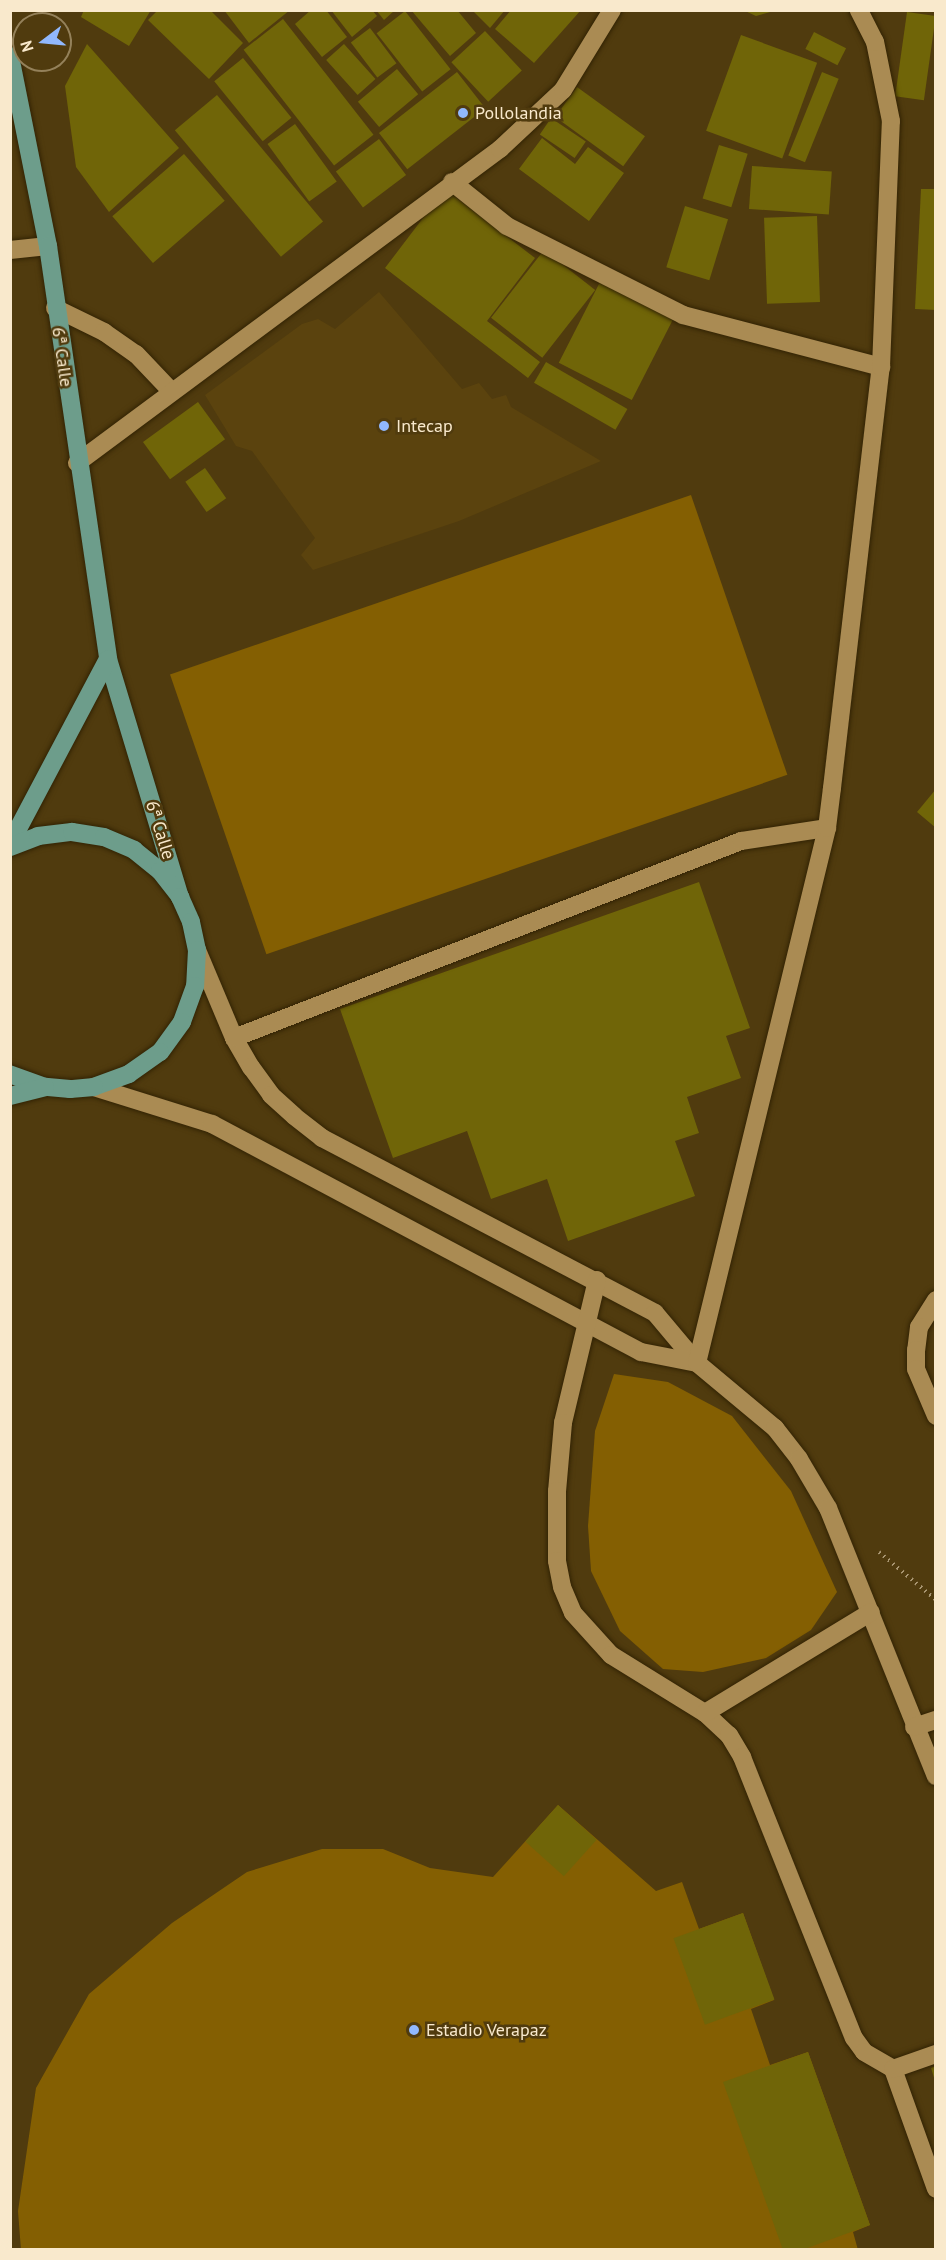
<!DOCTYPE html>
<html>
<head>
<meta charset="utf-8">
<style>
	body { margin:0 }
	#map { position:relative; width:946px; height:2260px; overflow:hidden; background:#503b0e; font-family:"PT Sans",sans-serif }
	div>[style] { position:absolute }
	.built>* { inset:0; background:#5b430e }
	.green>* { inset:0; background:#845f02; transform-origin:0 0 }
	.building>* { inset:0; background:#706508; transform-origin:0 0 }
	.path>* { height:4px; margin-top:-2px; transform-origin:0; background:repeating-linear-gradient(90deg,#a99672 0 1.5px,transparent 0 6px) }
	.roads { filter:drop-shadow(0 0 2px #322304) drop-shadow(0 0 2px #322304) }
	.minor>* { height:18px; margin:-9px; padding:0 9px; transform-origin:9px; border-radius:9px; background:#aa8b53 }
	.major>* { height:18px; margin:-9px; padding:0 9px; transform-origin:9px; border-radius:9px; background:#6d9d8b }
	.dots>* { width:16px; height:16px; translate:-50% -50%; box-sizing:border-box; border:3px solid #503b0e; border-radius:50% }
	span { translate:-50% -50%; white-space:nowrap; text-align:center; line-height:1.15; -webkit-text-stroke:5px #503b0e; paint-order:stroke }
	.poi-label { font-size:18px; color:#f9e9cc }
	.left { translate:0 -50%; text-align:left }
	.street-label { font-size:18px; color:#f9e9cc }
	.frame { position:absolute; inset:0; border:12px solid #f9e9cc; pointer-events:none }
	.north { position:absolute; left:12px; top:12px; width:60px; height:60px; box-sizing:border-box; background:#503b0e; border:2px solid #94815a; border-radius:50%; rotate:254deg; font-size:16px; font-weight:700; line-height:24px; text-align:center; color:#f9e9cc }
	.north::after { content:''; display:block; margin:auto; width:21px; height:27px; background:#91b8fd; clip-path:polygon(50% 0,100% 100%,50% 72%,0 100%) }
</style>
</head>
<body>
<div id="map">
	<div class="built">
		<i style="clip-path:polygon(379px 292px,462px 389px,479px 383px,492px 399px,506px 395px,511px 407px,601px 461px,459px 521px,313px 570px,301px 555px,315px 538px,252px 451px,236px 446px,205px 395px,302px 324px,318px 319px,335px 329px)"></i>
	</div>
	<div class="green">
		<i style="left:691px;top:495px;width:296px;height:551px;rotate:71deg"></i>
		<i style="clip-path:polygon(614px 1374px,668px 1382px,732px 1416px,791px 1491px,837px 1592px,811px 1630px,766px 1658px,703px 1672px,663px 1669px,620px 1631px,591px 1571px,588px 1526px,595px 1431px)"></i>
		<i style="clip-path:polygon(558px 1805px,656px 1891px,682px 1882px,699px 1929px,743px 1913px,774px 2000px,751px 2009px,770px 2065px,808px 2052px,870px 2225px,853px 2232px,858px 2250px,21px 2250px,18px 2211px,36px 2088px,89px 1994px,172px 1923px,247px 1872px,322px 1849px,383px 1849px,430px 1868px,493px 1877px)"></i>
	</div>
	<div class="building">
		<i style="clip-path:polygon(84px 10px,151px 10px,129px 46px,81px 17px)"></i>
		<i style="clip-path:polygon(158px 10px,210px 10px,243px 43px,209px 79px,148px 20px)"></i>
		<i style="clip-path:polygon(224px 10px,290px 10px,249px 43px)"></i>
		<i style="clip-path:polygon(311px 10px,326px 10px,347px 37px,322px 57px,295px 24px)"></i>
		<i style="clip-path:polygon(331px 10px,372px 10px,377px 16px,352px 37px)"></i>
		<i style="clip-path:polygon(376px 10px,395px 10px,384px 20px)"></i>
		<i style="clip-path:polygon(411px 10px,457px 10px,476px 33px,450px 56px)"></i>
		<i style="clip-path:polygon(472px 10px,505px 10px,490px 28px)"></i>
		<i style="clip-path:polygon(511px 10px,581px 10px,534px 63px,495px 29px)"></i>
		<i style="clip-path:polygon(743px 10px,774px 10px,774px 11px,756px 16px)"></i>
		<i style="left:405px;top:11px;width:74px;height:36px;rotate:52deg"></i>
		<i style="left:907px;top:12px;width:29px;height:85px;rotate:8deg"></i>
		<i style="left:283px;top:19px;width:147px;height:50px;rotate:52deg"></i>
		<i style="left:370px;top:28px;width:44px;height:24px;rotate:53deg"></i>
		<i style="left:485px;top:31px;width:54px;height:46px;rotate:47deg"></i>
		<i style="left:814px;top:32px;width:36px;height:19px;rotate:27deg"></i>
		<i style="left:741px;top:35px;width:81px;height:102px;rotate:20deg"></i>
		<i style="clip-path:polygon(87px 44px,179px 148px,109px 212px,76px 167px,65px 86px)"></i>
		<i style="left:344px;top:44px;width:47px;height:24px;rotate:48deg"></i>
		<i style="left:243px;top:58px;width:77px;height:37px;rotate:51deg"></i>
		<i style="left:397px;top:69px;width:33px;height:51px;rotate:50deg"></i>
		<i style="left:457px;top:72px;width:46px;height:99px;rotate:52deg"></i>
		<i style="left:822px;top:72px;width:18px;height:90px;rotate:22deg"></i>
		<i style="left:577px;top:87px;width:84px;height:37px;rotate:36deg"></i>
		<i style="left:217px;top:95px;width:165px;height:55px;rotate:50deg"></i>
		<i style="left:551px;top:118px;width:42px;height:20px;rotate:34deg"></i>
		<i style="left:295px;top:124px;width:71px;height:34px;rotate:54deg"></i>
		<i style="clip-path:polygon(542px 138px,575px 164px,588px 147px,624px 173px,589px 221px,519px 169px)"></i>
		<i style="left:379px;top:139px;width:45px;height:54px;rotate:53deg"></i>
		<i style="left:719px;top:145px;width:30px;height:56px;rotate:17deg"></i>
		<i style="left:184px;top:154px;width:62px;height:95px;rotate:49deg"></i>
		<i style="left:752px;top:166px;width:80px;height:43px;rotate:4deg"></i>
		<i style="clip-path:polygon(445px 189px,535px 258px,487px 321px,540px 362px,528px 378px,385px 268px)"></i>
		<i style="clip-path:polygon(921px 189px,936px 189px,936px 310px,915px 309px)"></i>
		<i style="left:685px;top:206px;width:45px;height:64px;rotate:17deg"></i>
		<i style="left:817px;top:216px;width:86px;height:53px;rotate:88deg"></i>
		<i style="left:544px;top:250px;width:65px;height:86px;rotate:38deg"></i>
		<i style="left:601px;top:280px;width:82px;height:93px;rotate:27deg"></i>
		<i style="left:546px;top:362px;width:94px;height:24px;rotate:30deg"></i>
		<i style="left:198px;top:402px;width:46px;height:68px;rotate:54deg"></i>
		<i style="left:205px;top:468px;width:37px;height:24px;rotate:55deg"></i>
		<i style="clip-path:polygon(936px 789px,936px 828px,917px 812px)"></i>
		<i style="clip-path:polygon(699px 882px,750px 1028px,726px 1036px,741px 1078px,687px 1097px,699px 1133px,675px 1141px,695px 1196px,568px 1241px,547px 1179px,491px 1199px,467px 1131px,393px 1158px,340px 1009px)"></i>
		<i style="left:558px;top:1805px;width:52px;height:49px;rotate:42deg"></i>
		<i style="left:743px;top:1913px;width:92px;height:74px;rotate:70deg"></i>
		<i style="clip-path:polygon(808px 2052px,870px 2225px,802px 2250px,783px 2250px,723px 2082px)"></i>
		<i style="clip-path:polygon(936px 2066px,936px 2081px,935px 2081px,931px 2068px)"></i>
	</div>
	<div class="path">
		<i style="left:879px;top:1552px;width:75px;rotate:40.1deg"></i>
	</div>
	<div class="roads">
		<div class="minor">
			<i style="left:452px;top:182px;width:70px;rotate:38.7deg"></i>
			<i style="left:507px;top:226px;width:197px;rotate:26.8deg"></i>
			<i style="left:683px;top:315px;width:205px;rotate:14.7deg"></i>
			<i style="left:10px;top:250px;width:38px;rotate:-6deg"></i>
			<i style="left:55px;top:308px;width:55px;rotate:26.1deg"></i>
			<i style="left:104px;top:332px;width:39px;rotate:35deg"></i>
			<i style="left:136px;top:354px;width:52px;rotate:46.5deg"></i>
			<i style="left:77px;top:463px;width:527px;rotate:-36.59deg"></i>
			<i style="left:500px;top:149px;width:86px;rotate:-43.1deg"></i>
			<i style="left:563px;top:90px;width:94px;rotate:-58.5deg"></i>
			<i style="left:197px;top:950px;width:95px;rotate:67.2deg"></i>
			<i style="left:234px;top:1038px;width:34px;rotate:60deg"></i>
			<i style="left:251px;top:1067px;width:34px;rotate:54deg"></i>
			<i style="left:271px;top:1095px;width:31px;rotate:42deg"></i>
			<i style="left:294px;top:1116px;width:36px;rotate:38deg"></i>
			<i style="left:322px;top:1138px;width:376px;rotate:27.7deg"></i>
			<i style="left:655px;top:1313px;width:65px;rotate:50deg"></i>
			<i style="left:697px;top:1363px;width:102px;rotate:39.8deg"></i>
			<i style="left:775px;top:1428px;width:39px;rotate:52deg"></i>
			<i style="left:799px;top:1459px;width:57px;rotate:59.4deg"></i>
			<i style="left:828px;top:1508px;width:289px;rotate:68.1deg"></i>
			<i style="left:234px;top:1038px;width:544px;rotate:-21.23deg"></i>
			<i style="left:741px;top:841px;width:87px;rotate:-8.6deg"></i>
			<i style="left:94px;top:1087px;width:124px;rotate:17.4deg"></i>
			<i style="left:212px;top:1124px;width:486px;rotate:28deg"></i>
			<i style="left:641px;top:1352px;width:57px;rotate:11.1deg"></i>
			<i style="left:597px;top:1280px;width:147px;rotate:103.4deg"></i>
			<i style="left:563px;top:1423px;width:68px;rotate:95deg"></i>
			<i style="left:557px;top:1491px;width:70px;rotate:90deg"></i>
			<i style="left:557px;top:1561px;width:26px;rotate:79deg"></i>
			<i style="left:562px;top:1587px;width:28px;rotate:67deg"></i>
			<i style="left:573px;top:1613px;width:57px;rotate:47.9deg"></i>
			<i style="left:611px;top:1655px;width:110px;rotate:31.7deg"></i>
			<i style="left:705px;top:1713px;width:33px;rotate:43deg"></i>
			<i style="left:729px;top:1735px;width:26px;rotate:59deg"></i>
			<i style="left:742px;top:1757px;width:302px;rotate:68.3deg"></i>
			<i style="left:854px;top:2038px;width:17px;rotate:54deg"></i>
			<i style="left:864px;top:2052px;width:34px;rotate:30deg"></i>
			<i style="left:893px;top:2069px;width:127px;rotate:70.3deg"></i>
			<i style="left:936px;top:1300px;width:32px;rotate:122deg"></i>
			<i style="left:919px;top:1327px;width:23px;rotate:97deg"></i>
			<i style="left:916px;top:1350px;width:19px;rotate:90deg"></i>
			<i style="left:916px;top:1369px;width:51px;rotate:66.9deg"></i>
			<i style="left:697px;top:1363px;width:551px;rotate:-76.34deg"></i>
			<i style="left:827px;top:828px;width:40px;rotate:-82.9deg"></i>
			<i style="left:832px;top:788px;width:424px;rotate:-83.4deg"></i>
			<i style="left:881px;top:367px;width:246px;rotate:-87.7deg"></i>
			<i style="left:891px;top:121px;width:81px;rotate:-101.4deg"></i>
			<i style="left:875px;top:42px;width:36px;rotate:-117deg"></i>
			<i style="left:705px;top:1713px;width:194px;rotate:-31.3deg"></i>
			<i style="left:914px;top:1727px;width:23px;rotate:-18deg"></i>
			<i style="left:893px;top:2069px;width:46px;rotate:-19.2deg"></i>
		</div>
		<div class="major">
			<i style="left:10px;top:56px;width:194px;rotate:78.7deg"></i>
			<i style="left:48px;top:246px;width:417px;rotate:81.7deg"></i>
			<i style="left:108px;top:659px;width:249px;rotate:73.2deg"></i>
			<i style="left:10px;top:844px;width:209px;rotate:-62.1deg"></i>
			<i style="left:10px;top:847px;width:30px;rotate:-21deg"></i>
			<i style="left:38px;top:836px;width:34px;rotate:-7deg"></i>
			<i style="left:72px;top:832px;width:32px;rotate:9deg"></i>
			<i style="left:104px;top:837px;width:33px;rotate:23deg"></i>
			<i style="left:134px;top:850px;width:33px;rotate:39deg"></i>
			<i style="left:160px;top:871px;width:33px;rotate:52deg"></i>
			<i style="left:180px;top:897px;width:27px;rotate:66deg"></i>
			<i style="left:191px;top:922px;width:29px;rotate:78deg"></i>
			<i style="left:197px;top:950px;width:36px;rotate:93deg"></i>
			<i style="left:195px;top:986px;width:38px;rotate:110deg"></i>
			<i style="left:182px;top:1022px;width:37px;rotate:126deg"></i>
			<i style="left:160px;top:1052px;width:38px;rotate:145deg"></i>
			<i style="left:129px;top:1074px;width:37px;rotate:160deg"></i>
			<i style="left:94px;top:1087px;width:24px;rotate:175deg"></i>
			<i style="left:70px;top:1089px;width:25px;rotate:-175deg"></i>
			<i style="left:45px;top:1087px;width:37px;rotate:-160deg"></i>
			<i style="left:10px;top:1096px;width:36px;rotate:-14deg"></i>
		</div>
	</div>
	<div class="dots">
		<i style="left:463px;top:113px;background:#91b8fd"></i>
		<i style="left:384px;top:426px;background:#91b8fd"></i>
		<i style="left:414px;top:2030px;background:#91b8fd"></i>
	</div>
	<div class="poi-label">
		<span class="left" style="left:475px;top:113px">Pollolandia</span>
		<span class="left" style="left:396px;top:426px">Intecap</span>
		<span class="left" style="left:426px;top:2030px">Estadio Verapaz</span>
	</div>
	<div class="street-label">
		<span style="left:62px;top:357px;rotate:82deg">6ª Calle</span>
		<span style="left:160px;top:830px;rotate:73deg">6ª Calle</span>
	</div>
	<div class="frame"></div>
	<div class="north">N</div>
</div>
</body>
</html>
